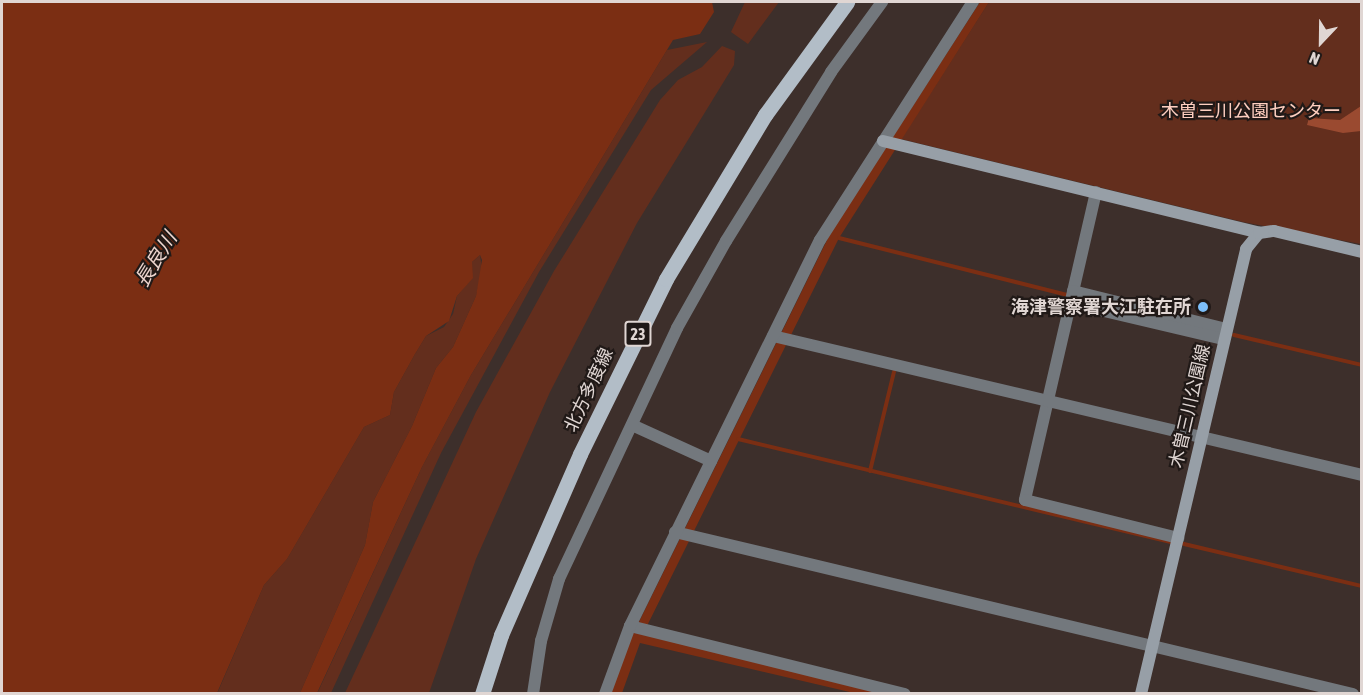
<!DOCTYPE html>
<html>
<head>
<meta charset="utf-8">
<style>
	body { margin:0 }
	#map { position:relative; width:1363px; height:695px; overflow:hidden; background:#3d2f2b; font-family:"Asap Condensed","Noto Sans JP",sans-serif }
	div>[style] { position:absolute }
	.green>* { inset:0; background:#632e1d }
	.forest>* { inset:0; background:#9a4a30 }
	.water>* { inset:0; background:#7b2e13 }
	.stream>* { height:4px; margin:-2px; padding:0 2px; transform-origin:2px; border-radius:2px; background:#7b2e13 }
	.street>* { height:12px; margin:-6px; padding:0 6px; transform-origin:6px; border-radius:6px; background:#73787d }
	.secondary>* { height:12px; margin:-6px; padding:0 6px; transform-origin:6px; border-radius:6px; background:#979fa7 }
	.primary>* { height:15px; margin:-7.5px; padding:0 7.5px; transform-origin:7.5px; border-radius:7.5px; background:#b2bdc7 }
	.dots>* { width:16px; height:16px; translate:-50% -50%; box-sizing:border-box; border:3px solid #201917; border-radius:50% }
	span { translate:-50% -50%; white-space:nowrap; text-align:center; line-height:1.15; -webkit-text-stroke:4.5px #201917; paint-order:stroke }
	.shield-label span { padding:2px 4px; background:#201917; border:2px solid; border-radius:4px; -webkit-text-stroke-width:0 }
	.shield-label { font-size:16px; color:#e0d6d3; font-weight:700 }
	.park-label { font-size:18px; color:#fecfc0 }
	.poi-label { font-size:18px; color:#e0d6d3; font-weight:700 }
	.right { translate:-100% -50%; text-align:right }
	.street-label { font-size:18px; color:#e0d6d3 }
	.water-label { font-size:20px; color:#eed6cf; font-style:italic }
	.frame { position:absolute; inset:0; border:3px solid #e0d6d3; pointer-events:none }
	.north { position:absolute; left:1291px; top:12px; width:60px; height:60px; -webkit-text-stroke:4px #201917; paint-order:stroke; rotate:202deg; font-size:16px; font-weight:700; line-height:24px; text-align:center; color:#e0d6d3 }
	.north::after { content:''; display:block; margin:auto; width:21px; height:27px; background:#e0d6d3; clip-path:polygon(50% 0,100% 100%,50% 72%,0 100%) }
</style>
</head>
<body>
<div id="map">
	<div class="green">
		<i style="clip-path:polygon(745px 2px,779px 2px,748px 44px,731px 32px)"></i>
		<i style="clip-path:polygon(989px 2px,1361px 2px,1361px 244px,1243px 222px,901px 139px)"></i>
		<i style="clip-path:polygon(707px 42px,651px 90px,539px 272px,441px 453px,331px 693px,317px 694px,422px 467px,471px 375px,667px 50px)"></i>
		<i style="clip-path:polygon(722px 46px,735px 51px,734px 65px,637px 223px,550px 392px,476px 559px,429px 693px,345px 693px,476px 412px,554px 271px,660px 100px,678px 80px,702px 67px)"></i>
		<i style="clip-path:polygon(480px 255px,482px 269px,476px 296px,453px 347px,436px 368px,412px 426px,373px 502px,365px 545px,300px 693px,217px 694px,264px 585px,287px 559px,364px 427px,390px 415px,394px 392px,415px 354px,426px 336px,444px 327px,453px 314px,457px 296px,472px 278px,472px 262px)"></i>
	</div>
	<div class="forest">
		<i style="clip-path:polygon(1361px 106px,1361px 131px,1343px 133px,1307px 125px,1309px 118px,1340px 120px)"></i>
	</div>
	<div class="water">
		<i style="clip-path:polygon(2px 2px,712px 2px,714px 12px,700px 34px,673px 40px,471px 375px,422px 467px,317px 693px,300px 693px,365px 545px,373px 502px,412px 426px,436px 368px,453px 347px,476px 296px,482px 260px,480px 255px,472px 262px,473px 278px,457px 296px,449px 321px,426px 336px,415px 354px,394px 392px,390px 415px,364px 427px,287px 559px,264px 585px,217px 693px,2px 693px)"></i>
		<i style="clip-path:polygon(980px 2px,989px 2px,839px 238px,643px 634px,890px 693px,854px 693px,640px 643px,622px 693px,611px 694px,629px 642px,830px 234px)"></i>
	</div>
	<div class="stream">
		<i style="left:839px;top:238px;width:236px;rotate:14deg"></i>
		<i style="left:1234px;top:335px;width:131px;rotate:13.2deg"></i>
		<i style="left:738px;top:439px;width:444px;rotate:13.4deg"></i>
		<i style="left:870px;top:471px;width:102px;rotate:-76.4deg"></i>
		<i style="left:1184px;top:544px;width:183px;rotate:13.3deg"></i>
	</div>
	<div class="street">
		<i style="left:1096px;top:192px;width:316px;rotate:103deg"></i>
		<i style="left:1025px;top:500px;width:158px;rotate:13.9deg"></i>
		<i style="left:1073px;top:291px;width:158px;rotate:13.9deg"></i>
		<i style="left:1070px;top:303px;width:158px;rotate:13.2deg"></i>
		<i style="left:773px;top:336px;width:605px;rotate:13.28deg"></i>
		<i style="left:632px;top:425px;width:87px;rotate:24.5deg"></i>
		<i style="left:675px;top:532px;width:697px;rotate:13.44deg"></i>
		<i style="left:630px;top:626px;width:283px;rotate:13.9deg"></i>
		<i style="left:533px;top:694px;width:54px;rotate:-81.4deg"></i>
		<i style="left:541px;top:641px;width:65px;rotate:-73.8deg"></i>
		<i style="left:559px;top:579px;width:277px;rotate:-64.8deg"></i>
		<i style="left:677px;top:328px;width:100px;rotate:-60.6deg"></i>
		<i style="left:726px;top:241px;width:199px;rotate:-58.1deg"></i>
		<i style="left:831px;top:72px;width:87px;rotate:-53.9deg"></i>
		<i style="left:605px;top:694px;width:72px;rotate:-69.8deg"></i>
		<i style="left:630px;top:626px;width:430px;rotate:-63.8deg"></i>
		<i style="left:820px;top:240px;width:283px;rotate:-57.3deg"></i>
	</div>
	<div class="secondary">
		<i style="left:883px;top:141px;width:387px;rotate:13.7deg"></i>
		<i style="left:1141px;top:694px;width:457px;rotate:-76.7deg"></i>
		<i style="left:1246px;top:249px;width:21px;rotate:-51deg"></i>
		<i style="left:1259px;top:233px;width:15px;rotate:-8deg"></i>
		<i style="left:1274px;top:231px;width:90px;rotate:13.4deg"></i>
	</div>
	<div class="primary">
		<i style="left:482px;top:694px;width:62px;rotate:-72.1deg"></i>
		<i style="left:501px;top:635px;width:197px;rotate:-66.4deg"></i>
		<i style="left:580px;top:454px;width:195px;rotate:-63.8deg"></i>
		<i style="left:666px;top:279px;width:192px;rotate:-58.9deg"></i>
		<i style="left:765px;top:115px;width:140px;rotate:-54deg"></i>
	</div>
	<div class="dots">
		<i style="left:1203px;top:307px;background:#7cbef9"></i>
	</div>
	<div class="shield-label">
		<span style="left:638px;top:334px">23</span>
	</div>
	<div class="park-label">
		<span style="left:1251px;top:111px">木曽三川公園センター</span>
	</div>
	<div class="poi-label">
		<span class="right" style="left:1191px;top:307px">海津警察署大江駐在所</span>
	</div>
	<div class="street-label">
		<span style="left:589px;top:390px;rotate:-65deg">北方多度線</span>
		<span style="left:1190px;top:406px;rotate:-77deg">木曽三川公園線</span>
	</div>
	<div class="water-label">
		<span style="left:155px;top:259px;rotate:-58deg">長良川</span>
	</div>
	<div class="frame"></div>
	<div class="north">N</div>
</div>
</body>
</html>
